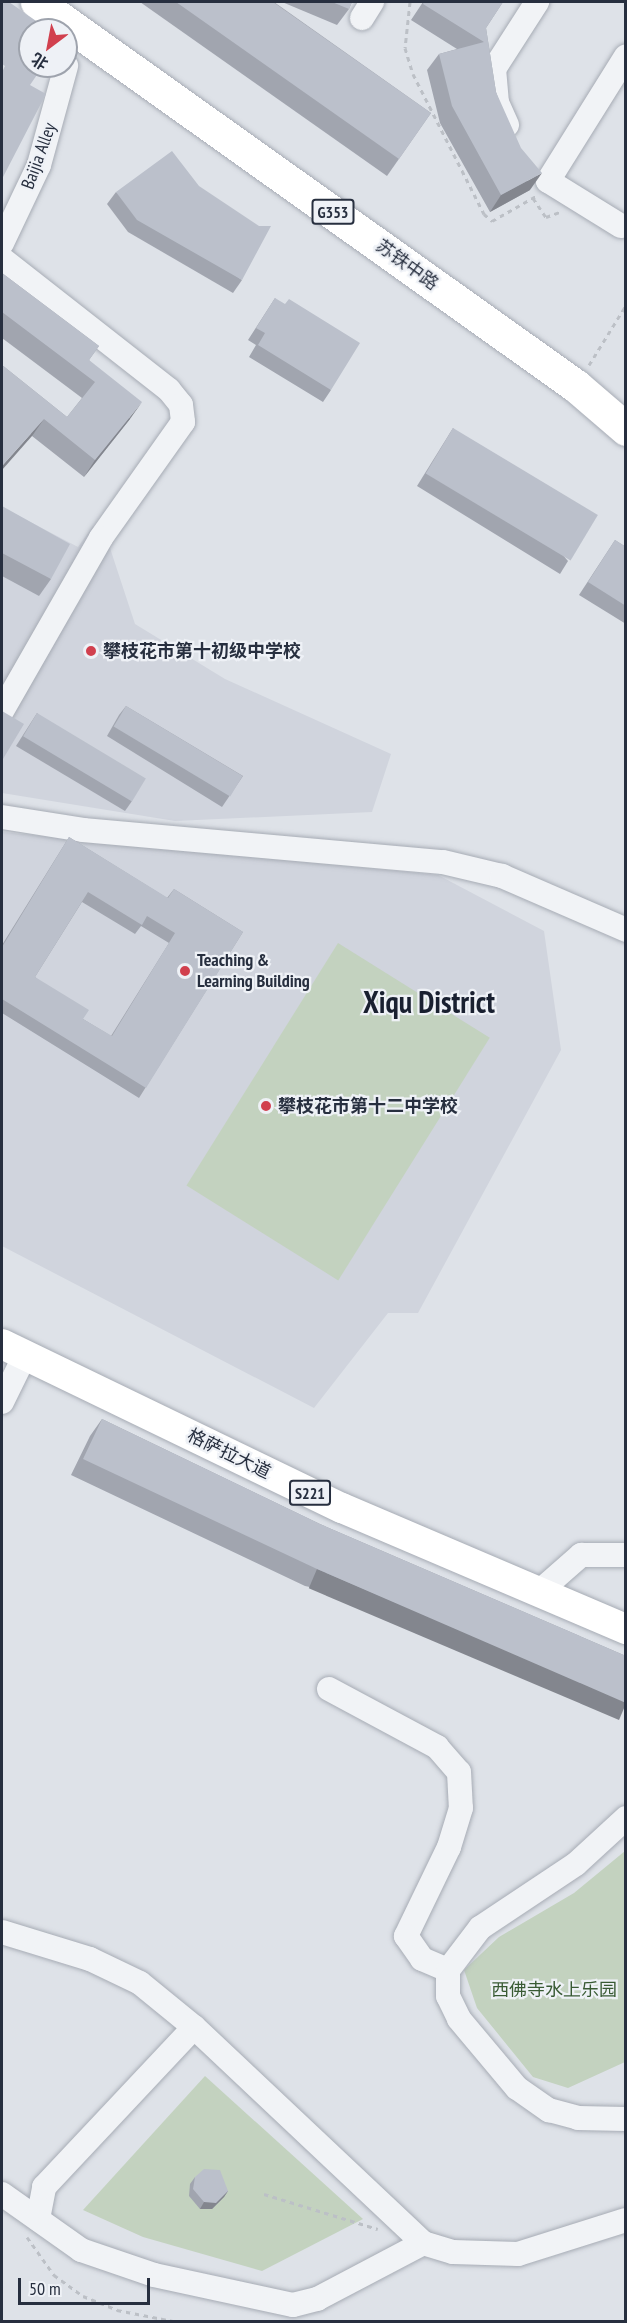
<!DOCTYPE html>
<html>
<head>
<meta charset="utf-8">
<style>
	body { margin:0 }
	#map { position:relative; width:627px; height:2323px; overflow:hidden; background:#dee2e8; font-family:"PT Sans Narrow","Noto Sans SC",sans-serif }
	div>[style] { position:absolute }
	.built>* { inset:0; background:#d0d4dd }
	.green>* { inset:0; background:#c3d2bf; transform-origin:0 0 }
	.path>* { height:3px; margin-top:-1.5px; transform-origin:0; background:repeating-linear-gradient(90deg,#bcc0c6 0 4.5px,transparent 0 9px) }
	.roads { filter:drop-shadow(0 0 2px #a7acb5) drop-shadow(0 0 2px #a7acb5) }
	.minor>* { height:24px; margin:-12px; padding:0 12px; transform-origin:12px; border-radius:12px; background:#f1f3f6 }
	.major>* { height:30px; margin:-15px; padding:0 15px; transform-origin:15px; border-radius:15px; background:#fff }
	.highway>* { height:33px; margin:-16.5px; padding:0 16.5px; transform-origin:16.5px; border-radius:16.5px; background:#fff }
	.wall>* { inset:0; background:#a1a5af }
	.shaded-wall>* { inset:0; background:#83868e; transform-origin:0 0 }
	.building>* { inset:0; background:#bbc0cb; transform-origin:0 0 }
	.dots>* { width:16px; height:16px; translate:-50% -50%; box-sizing:border-box; border:3px solid #eef1f6; border-radius:50% }
	span { translate:-50% -50%; white-space:nowrap; text-align:center; line-height:1.15; -webkit-text-stroke:4.5px #eef1f6; paint-order:stroke }
	.shield-label span { padding:2px 4px; background:#eef1f6; border:2px solid; border-radius:4px; -webkit-text-stroke-width:0 }
	.shield-label { font-size:16px; color:#272f3f; font-weight:700 }
	.street-label { font-size:18px; color:#272f3f }
	.poi-label { font-size:18px; color:#272f3f; font-weight:700 }
	.left { translate:0 -50%; text-align:left }
	.park-label { font-size:18px; color:#395b34 }
	.town-label { font-size:30px; color:#192030; font-weight:700 }
	.frame { position:absolute; inset:0; border:3px solid #272f3f; pointer-events:none }
	.north { position:absolute; left:18px; top:18px; width:60px; height:60px; box-sizing:border-box; background:#eef1f6; border:2px solid #9ea3ad; border-radius:50%; rotate:212deg; font-size:16px; font-weight:700; line-height:24px; text-align:center; color:#272f3f }
	.north::after { content:''; display:block; margin:auto; width:21px; height:27px; background:#d1404e; clip-path:polygon(50% 0,100% 100%,50% 72%,0 100%) }
	.scale { position:absolute; left:18px; top:2278px; width:132px; height:27px; box-sizing:border-box; border:3px solid #272f3f; border-top:0; padding-left:8px; font-size:18px; line-height:21px; white-space:nowrap; color:#272f3f; -webkit-text-stroke:4px #eef1f6; paint-order:stroke }
</style>
</head>
<body>
<div id="map">
	<div class="built">
		<i style="clip-path:polygon(2px 507px,78px 547px,93px 526px,108px 542px,135px 624px,225px 679px,391px 754px,372px 812px,175px 821px,2px 793px)"></i>
		<i style="clip-path:polygon(2px 832px,438px 875px,544px 931px,561px 1050px,418px 1313px,388px 1313px,314px 1408px,2px 1246px)"></i>
	</div>
	<div class="green">
		<i style="left:338px;top:943px;width:179px;height:286px;rotate:32deg"></i>
		<i style="clip-path:polygon(625px 1851px,625px 2062px,568px 2088px,533px 2077px,477px 2008px,464px 1970px,499px 1937px,574px 1893px)"></i>
		<i style="clip-path:polygon(205px 2076px,363px 2219px,262px 2271px,143px 2237px,83px 2210px)"></i>
	</div>
	<div class="path">
		<i style="left:410px;top:2px;width:46px;rotate:96.2deg"></i>
		<i style="left:405px;top:48px;width:27px;rotate:73deg"></i>
		<i style="left:413px;top:74px;width:157px;rotate:63.1deg"></i>
		<i style="left:484px;top:214px;width:11px;rotate:41deg"></i>
		<i style="left:492px;top:221px;width:51px;rotate:-29.6deg"></i>
		<i style="left:533px;top:198px;width:23px;rotate:56deg"></i>
		<i style="left:546px;top:217px;width:15px;rotate:-20deg"></i>
		<i style="left:589px;top:365px;width:70px;rotate:-58.3deg"></i>
		<i style="left:264px;top:2194px;width:119px;rotate:17.1deg"></i>
		<i style="left:27px;top:2237px;width:47px;rotate:54.6deg"></i>
		<i style="left:54px;top:2275px;width:36px;rotate:36deg"></i>
		<i style="left:83px;top:2296px;width:37px;rotate:22deg"></i>
		<i style="left:117px;top:2310px;width:62px;rotate:11.1deg"></i>
	</div>
	<div class="roads">
		<div class="minor">
			<i style="left:362px;top:18px;width:19px;rotate:-58deg"></i>
			<i style="left:507px;top:125px;width:24px;rotate:-114deg"></i>
			<i style="left:497px;top:103px;width:34px;rotate:-95deg"></i>
			<i style="left:494px;top:69px;width:80px;rotate:-57.3deg"></i>
			<i style="left:621px;top:226px;width:86px;rotate:-148.3deg"></i>
			<i style="left:548px;top:181px;width:147px;rotate:-58deg"></i>
			<i style="left:2px;top:243px;width:86px;rotate:-64.6deg"></i>
			<i style="left:39px;top:165px;width:103px;rotate:-74.7deg"></i>
			<i style="left:2px;top:259px;width:212px;rotate:38.1deg"></i>
			<i style="left:169px;top:390px;width:19px;rotate:51deg"></i>
			<i style="left:181px;top:405px;width:17px;rotate:83deg"></i>
			<i style="left:183px;top:422px;width:142px;rotate:125.3deg"></i>
			<i style="left:101px;top:538px;width:199px;rotate:119.8deg"></i>
			<i style="left:2px;top:817px;width:82px;rotate:9.1deg"></i>
			<i style="left:83px;top:830px;width:361px;rotate:5.1deg"></i>
			<i style="left:443px;top:862px;width:61px;rotate:13.3deg"></i>
			<i style="left:502px;top:876px;width:135px;rotate:23.5deg"></i>
			<i style="left:2px;top:1402px;width:52px;rotate:-63.9deg"></i>
			<i style="left:540px;top:1591px;width:55px;rotate:-41.3deg"></i>
			<i style="left:581px;top:1555px;width:45px"></i>
			<i style="left:329px;top:1689px;width:123px;rotate:28.2deg"></i>
			<i style="left:437px;top:1747px;width:33px;rotate:49deg"></i>
			<i style="left:459px;top:1772px;width:36px;rotate:87deg"></i>
			<i style="left:461px;top:1808px;width:41px;rotate:107.1deg"></i>
			<i style="left:449px;top:1847px;width:99px;rotate:115.8deg"></i>
			<i style="left:406px;top:1936px;width:28px;rotate:55deg"></i>
			<i style="left:422px;top:1959px;width:28px;rotate:23deg"></i>
			<i style="left:626px;top:1818px;width:68px;rotate:137.4deg"></i>
			<i style="left:576px;top:1864px;width:115px;rotate:146.3deg"></i>
			<i style="left:480px;top:1928px;width:53px;rotate:127.3deg"></i>
			<i style="left:448px;top:1970px;width:26px;rotate:90deg"></i>
			<i style="left:448px;top:1996px;width:25px;rotate:64deg"></i>
			<i style="left:459px;top:2019px;width:90px;rotate:50deg"></i>
			<i style="left:517px;top:2088px;width:39px;rotate:35deg"></i>
			<i style="left:549px;top:2110px;width:30px;rotate:15deg"></i>
			<i style="left:578px;top:2118px;width:48px;rotate:1.2deg"></i>
			<i style="left:2px;top:1932px;width:92px;rotate:17.1deg"></i>
			<i style="left:90px;top:1959px;width:55px;rotate:25.6deg"></i>
			<i style="left:140px;top:1983px;width:70px;rotate:39.2deg"></i>
			<i style="left:194px;top:2027px;width:315px;rotate:43.3deg"></i>
			<i style="left:423px;top:2243px;width:31px;rotate:17deg"></i>
			<i style="left:453px;top:2252px;width:65px;rotate:1.8deg"></i>
			<i style="left:518px;top:2254px;width:113px;rotate:-17.5deg"></i>
			<i style="left:2px;top:2194px;width:97px;rotate:35.3deg"></i>
			<i style="left:81px;top:2250px;width:77px;rotate:18.9deg"></i>
			<i style="left:154px;top:2275px;width:142px;rotate:12.2deg"></i>
			<i style="left:293px;top:2305px;width:25px;rotate:-14deg"></i>
			<i style="left:317px;top:2299px;width:120px;rotate:-27.8deg"></i>
			<i style="left:38px;top:2219px;width:33px;rotate:-79deg"></i>
			<i style="left:44px;top:2187px;width:219px;rotate:-46.8deg"></i>
		</div>
		<div class="major">
			<i style="left:2px;top:1344px;width:377px;rotate:25.8deg"></i>
			<i style="left:342px;top:1508px;width:309px;rotate:23.1deg"></i>
		</div>
		<div class="highway">
			<i style="left:37px;top:2px;width:662px;rotate:35.47deg"></i>
			<i style="left:576px;top:386px;width:66px;rotate:40.7deg"></i>
		</div>
	</div>
	<div class="wall">
		<i style="clip-path:polygon(140px 2px,274px 2px,431px 113px,387px 176px)"></i>
		<i style="clip-path:polygon(282px 2px,352px 2px,349px 9px,337px 25px)"></i>
		<i style="clip-path:polygon(423px 2px,503px 2px,486px 28px,496px 92px,530px 190px,490px 212px,440px 123px,427px 70px,439px 54px,457px 49px,411px 20px)"></i>
		<i style="clip-path:polygon(116px 192px,242px 280px,233px 293px,128px 232px,107px 204px)"></i>
		<i style="clip-path:polygon(2px 273px,99px 346px,89px 360px,130px 419px,84px 477px,32px 436px,2px 365px,67px 417px,82px 398px,2px 338px)"></i>
		<i style="clip-path:polygon(275px 298px,331px 390px,323px 402px,249px 357px,256px 345px,248px 340px)"></i>
		<i style="clip-path:polygon(453px 428px,568px 561px,560px 574px,417px 486px)"></i>
		<i style="clip-path:polygon(2px 506px,51px 579px,39px 596px,2px 576px)"></i>
		<i style="clip-path:polygon(615px 540px,626px 547px,626px 624px,579px 595px)"></i>
		<i style="clip-path:polygon(126px 706px,243px 776px,222px 807px,107px 736px,119px 715px)"></i>
		<i style="clip-path:polygon(37px 713px,132px 801px,125px 811px,16px 746px)"></i>
		<i style="clip-path:polygon(evenodd,69px 837px,167px 898px,174px 889px,243px 932px,139px 1098px,2px 1013px,2px 945px,69px 837px,82px 902px,135px 934px,141px 926px,169px 943px,111px 1036px,83px 1019px,35px 977px,82px 902px)"></i>
		<i style="clip-path:polygon(102px 1419px,320px 1524px,626px 1656px,305px 1586px,71px 1475px,90px 1436px)"></i>
		<i style="clip-path:polygon(195px 2177px,228px 2191px,224px 2197px,212px 2209px,200px 2209px,189px 2196px,190px 2184px)"></i>
	</div>
	<div class="shaded-wall">
		<i style="clip-path:polygon(542px 173px,530px 190px,490px 212px,501px 195px)"></i>
		<i style="clip-path:polygon(142px 402px,130px 419px,84px 477px,95px 460px)"></i>
		<i style="clip-path:polygon(44px 419px,32px 436px,2px 470px,2px 466px)"></i>
		<i style="left:317px;top:1569px;width:337px;height:21px;rotate:23deg"></i>
		<i style="clip-path:polygon(228px 2191px,224px 2197px,212px 2209px,200px 2209px,204px 2202px)"></i>
	</div>
	<div class="building">
		<i style="clip-path:polygon(2px 2px,9px 2px,49px 30px,30px 30px,30px 66px,43px 66px,30px 85px,46px 94px,2px 179px,2px 72px,5px 66px,2px 64px)"></i>
		<i style="clip-path:polygon(176px 2px,273px 2px,431px 113px,399px 159px)"></i>
		<i style="clip-path:polygon(332px 2px,352px 2px,349px 9px)"></i>
		<i style="clip-path:polygon(424px 2px,503px 2px,486px 28px,496px 92px,521px 148px,542px 173px,501px 195px,452px 106px,439px 54px,484px 42px,423px 4px)"></i>
		<i style="clip-path:polygon(172px 151px,199px 186px,259px 226px,271px 226px,242px 280px,137px 220px,116px 192px)"></i>
		<i style="clip-path:polygon(2px 273px,99px 346px,89px 360px,142px 402px,95px 460px,44px 419px,2px 466px,2px 365px,67px 417px,95px 382px,2px 312px)"></i>
		<i style="clip-path:polygon(275px 298px,285px 304px,289px 299px,360px 343px,331px 390px,258px 345px,265px 333px,256px 328px)"></i>
		<i style="left:453px;top:428px;width:169px;height:53px;rotate:31deg"></i>
		<i style="clip-path:polygon(2px 506px,70px 544px,51px 579px,2px 553px)"></i>
		<i style="clip-path:polygon(615px 540px,626px 547px,626px 606px,588px 582px)"></i>
		<i style="left:126px;top:706px;width:136px;height:24px;rotate:31deg"></i>
		<i style="clip-path:polygon(2px 711px,24px 724px,3px 759px,2px 759px)"></i>
		<i style="left:37px;top:713px;width:127px;height:27px;rotate:31deg"></i>
		<i style="clip-path:polygon(evenodd,69px 837px,168px 898px,174px 889px,243px 932px,146px 1088px,2px 999px,2px 947px,69px 837px,88px 892px,142px 925px,147px 916px,175px 933px,112px 1036px,83px 1019px,89px 1010px,35px 977px,88px 892px)"></i>
		<i style="clip-path:polygon(102px 1419px,320px 1524px,626px 1656px,626px 1703px,317px 1569px,83px 1459px)"></i>
		<i style="clip-path:polygon(204px 2169px,220px 2170px,228px 2191px,216px 2203px,204px 2202px,193px 2189px,195px 2177px)"></i>
	</div>
	<div class="dots">
		<i style="left:91px;top:651px;background:#d1404e"></i>
		<i style="left:185px;top:971px;background:#d1404e"></i>
		<i style="left:266px;top:1106px;background:#d1404e"></i>
	</div>
	<div class="shield-label">
		<span style="left:333px;top:212px">G353</span>
		<span style="left:310px;top:1493px">S221</span>
	</div>
	<div class="street-label">
		<span style="left:39px;top:156px;rotate:-70deg">Baijia Alley</span>
		<span style="left:407px;top:265px;rotate:36deg">苏铁中路</span>
		<span style="left:229px;top:1454px;rotate:26deg">格萨拉大道</span>
	</div>
	<div class="poi-label">
		<span class="left" style="left:103px;top:651px">攀枝花市第十初级中学校</span>
		<span class="left" style="left:197px;top:971px">Teaching &amp;<br>Learning Building</span>
		<span class="left" style="left:278px;top:1106px">攀枝花市第十二中学校</span>
	</div>
	<div class="park-label">
		<span style="left:554px;top:1990px">西佛寺水上乐园</span>
	</div>
	<div class="town-label">
		<span style="left:429px;top:1002px">Xiqu District</span>
	</div>
	<div class="frame"></div>
	<div class="north">北</div>
	<div class="scale">50 m</div>
</div>
</body>
</html>
